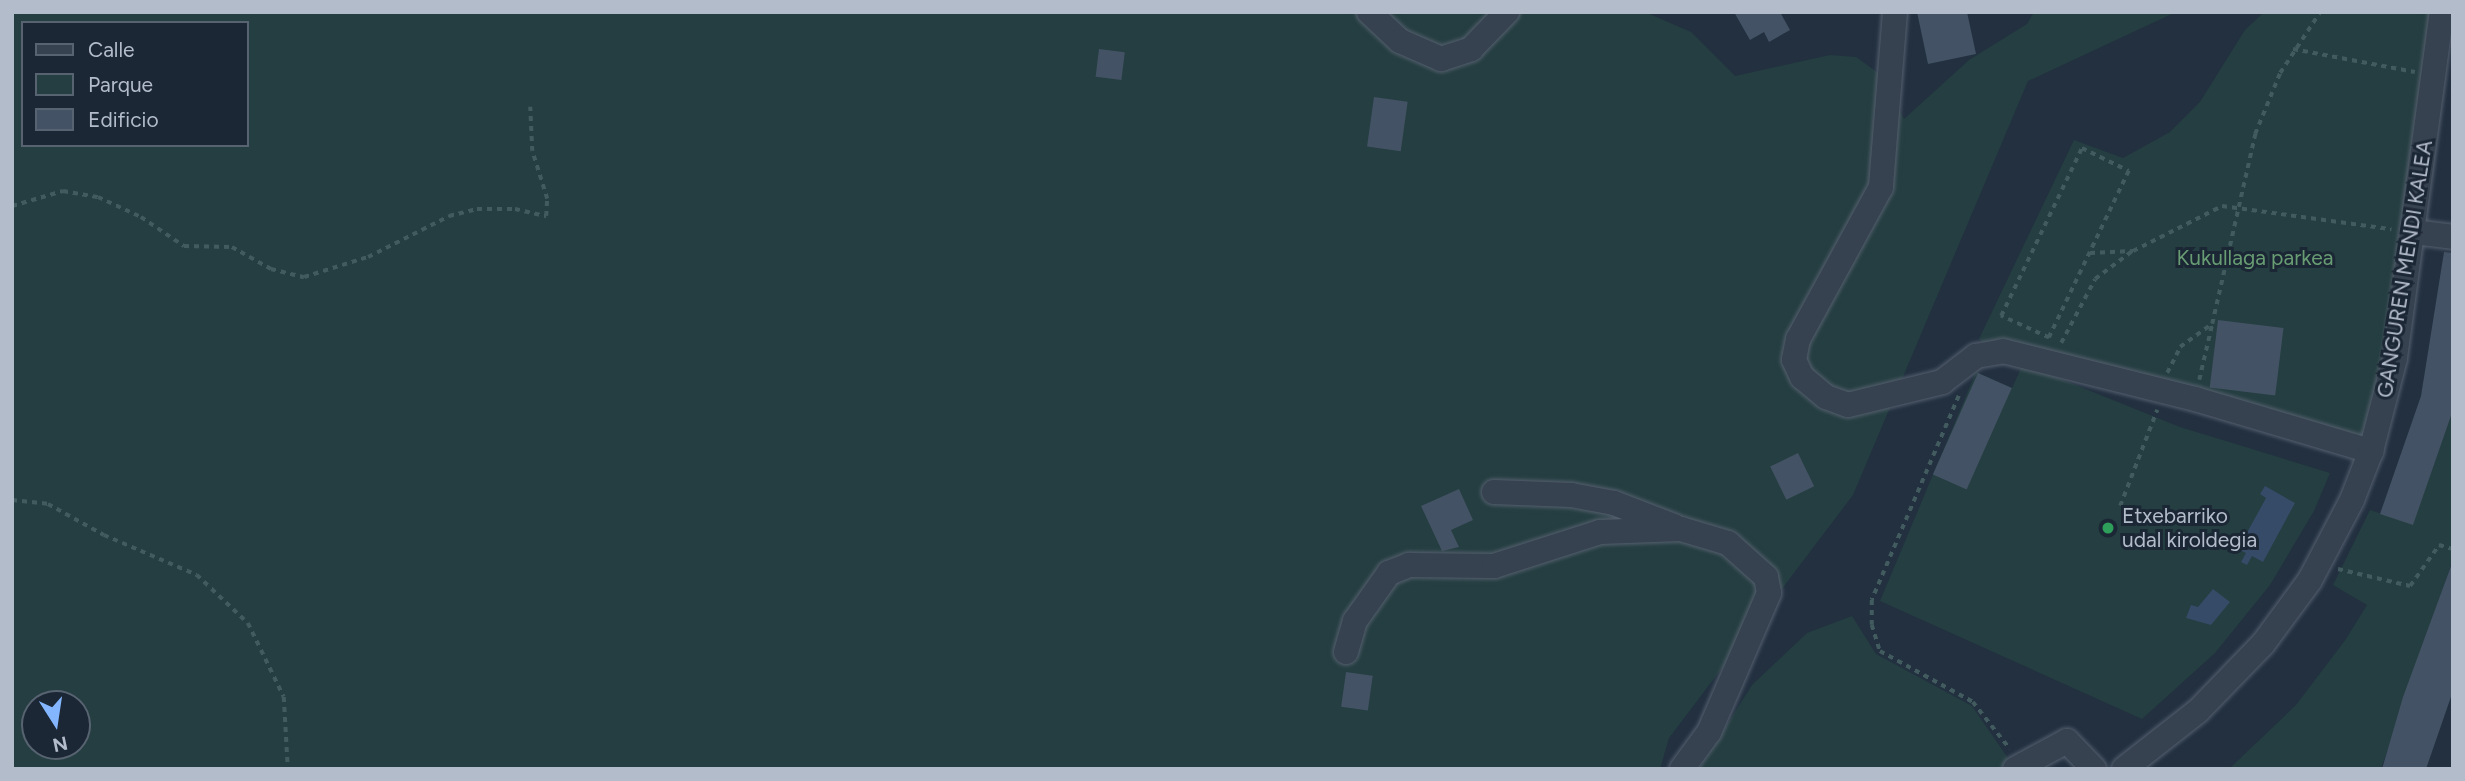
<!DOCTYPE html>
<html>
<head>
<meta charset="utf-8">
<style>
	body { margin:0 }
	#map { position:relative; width:2465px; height:781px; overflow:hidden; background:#223040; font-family:Figtree,sans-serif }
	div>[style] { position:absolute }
	.green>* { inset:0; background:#243e41 }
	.water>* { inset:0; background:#354b68 }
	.building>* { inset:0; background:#435264; transform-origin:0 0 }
	.path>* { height:3.5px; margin-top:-1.75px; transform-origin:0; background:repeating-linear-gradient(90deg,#425b5e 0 5px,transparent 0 10px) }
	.roads { filter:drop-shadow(0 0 2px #555f6e) drop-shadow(0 0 2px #555f6e) }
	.minor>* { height:24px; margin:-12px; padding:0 12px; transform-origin:12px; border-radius:12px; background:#374250 }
	.dots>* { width:19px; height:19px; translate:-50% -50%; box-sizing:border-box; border:4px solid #1c2735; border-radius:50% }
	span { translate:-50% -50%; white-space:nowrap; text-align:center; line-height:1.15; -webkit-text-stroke:6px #1c2735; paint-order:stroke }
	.park-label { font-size:21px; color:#689d73 }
	.street-label { font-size:21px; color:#b3bccb }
	.poi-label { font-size:21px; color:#b3bccb }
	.left { translate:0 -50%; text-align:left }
	.frame { position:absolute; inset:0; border:14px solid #b3bccb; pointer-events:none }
	.legend { position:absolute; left:21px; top:21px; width:228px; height:126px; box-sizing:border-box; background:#1c2735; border:2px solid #586371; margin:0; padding:9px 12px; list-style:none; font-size:21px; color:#b3bccb }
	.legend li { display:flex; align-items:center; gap:14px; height:35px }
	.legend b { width:35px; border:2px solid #586371 }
	.north { position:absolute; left:21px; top:690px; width:70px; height:70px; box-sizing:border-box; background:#1c2735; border:2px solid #586371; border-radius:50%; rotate:168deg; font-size:19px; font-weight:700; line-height:28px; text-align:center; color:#b3bccb }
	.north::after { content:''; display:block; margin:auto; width:24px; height:32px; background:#83b6ff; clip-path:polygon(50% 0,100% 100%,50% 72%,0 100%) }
</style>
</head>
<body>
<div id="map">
	<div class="green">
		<i style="clip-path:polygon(evenodd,12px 12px,1645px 12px,1691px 32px,1735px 76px,1830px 55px,1856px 57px,1881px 75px,1904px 119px,1969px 60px,2027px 24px,2034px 12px,2176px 12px,2028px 81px,1853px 495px,1669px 738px,1660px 769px,12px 769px,12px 12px,23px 23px,247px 23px,247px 145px,23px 145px,23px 23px,12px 12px,35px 704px,77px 704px,77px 746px,35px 746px,35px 704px)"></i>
		<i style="clip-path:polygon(2264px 12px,2442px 12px,2371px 451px,1991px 351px,1979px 339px,2074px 140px,2123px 158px,2170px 132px,2200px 102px,2245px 30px)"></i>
		<i style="clip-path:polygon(2023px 364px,2180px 427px,2330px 473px,2314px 511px,2270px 585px,2215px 653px,2142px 719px,1880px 601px,1976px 372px,2012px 388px)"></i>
		<i style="clip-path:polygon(2453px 410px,2453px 559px,2381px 769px,2229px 769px,2296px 705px,2346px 639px,2367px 605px,2333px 585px,2370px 510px,2412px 524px)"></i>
		<i style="clip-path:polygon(1852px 616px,1876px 654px,1972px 706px,2010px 761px,1999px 769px,1699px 769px,1752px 685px,1807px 633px)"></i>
	</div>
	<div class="water">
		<i style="clip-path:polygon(2265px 486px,2295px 503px,2263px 562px,2252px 556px,2247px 565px,2241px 562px,2246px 553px,2238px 549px,2266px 498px,2260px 494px)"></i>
		<i style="clip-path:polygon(2213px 589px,2230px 602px,2211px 625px,2186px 618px,2191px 605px,2198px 607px)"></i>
	</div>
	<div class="building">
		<i style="clip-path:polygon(1734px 12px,1780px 12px,1790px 30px,1769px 42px,1764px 32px,1750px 40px)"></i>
		<i style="clip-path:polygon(1917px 12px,1967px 12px,1976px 54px,1928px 64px)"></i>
		<i style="left:1099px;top:49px;width:26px;height:28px;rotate:7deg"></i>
		<i style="left:1374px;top:97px;width:34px;height:50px;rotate:8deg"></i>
		<i style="clip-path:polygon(2444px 252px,2453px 253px,2453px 410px,2413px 525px,2380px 514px,2421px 396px)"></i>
		<i style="left:2218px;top:320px;width:66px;height:68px;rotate:7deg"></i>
		<i style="left:1978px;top:373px;width:37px;height:111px;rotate:24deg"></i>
		<i style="left:1798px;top:453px;width:37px;height:31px;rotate:64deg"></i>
		<i style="clip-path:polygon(1459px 489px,1473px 520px,1451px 530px,1459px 547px,1442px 551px,1421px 506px)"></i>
		<i style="clip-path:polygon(2451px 566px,2453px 691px,2426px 769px,2382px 769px,2403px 697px)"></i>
		<i style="left:1346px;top:672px;width:27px;height:35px;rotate:8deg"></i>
	</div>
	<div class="path">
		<i style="left:2293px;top:49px;width:124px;rotate:10.7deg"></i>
		<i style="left:2082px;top:148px;width:52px;rotate:26.1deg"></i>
		<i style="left:2129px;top:171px;width:185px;rotate:115.6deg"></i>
		<i style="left:2049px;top:338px;width:53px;rotate:-155.4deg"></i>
		<i style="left:2001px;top:316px;width:187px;rotate:-64.3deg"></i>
		<i style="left:12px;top:206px;width:53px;rotate:-16.4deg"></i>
		<i style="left:63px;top:191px;width:36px;rotate:10deg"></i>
		<i style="left:98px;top:197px;width:47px;rotate:24.9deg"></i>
		<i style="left:141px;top:217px;width:52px;rotate:34deg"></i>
		<i style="left:184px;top:246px;width:48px;rotate:1.2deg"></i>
		<i style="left:232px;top:247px;width:45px;rotate:29.4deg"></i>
		<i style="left:271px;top:269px;width:34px;rotate:14deg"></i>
		<i style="left:304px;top:277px;width:67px;rotate:-17.4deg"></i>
		<i style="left:368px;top:257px;width:91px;rotate:-26.8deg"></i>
		<i style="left:449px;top:216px;width:29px;rotate:-14deg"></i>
		<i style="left:477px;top:209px;width:38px"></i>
		<i style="left:515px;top:209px;width:32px;rotate:13deg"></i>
		<i style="left:546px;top:216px;width:17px;rotate:-87deg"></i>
		<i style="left:547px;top:199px;width:50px;rotate:-107.4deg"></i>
		<i style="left:532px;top:151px;width:44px;rotate:-92.6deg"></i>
		<i style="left:2090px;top:253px;width:43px;rotate:-2.7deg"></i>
		<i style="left:2133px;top:251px;width:100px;rotate:-26.8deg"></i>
		<i style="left:2222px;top:206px;width:171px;rotate:7.8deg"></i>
		<i style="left:2061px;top:343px;width:72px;rotate:-62deg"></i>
		<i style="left:2095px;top:279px;width:45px;rotate:-36.9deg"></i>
		<i style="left:2167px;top:373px;width:29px;rotate:-63deg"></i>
		<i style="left:2180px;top:347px;width:39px;rotate:-36deg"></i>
		<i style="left:2212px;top:324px;width:195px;rotate:-77.2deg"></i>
		<i style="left:2255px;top:134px;width:66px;rotate:-67.7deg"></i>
		<i style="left:2280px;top:73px;width:73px;rotate:-56.7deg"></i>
		<i style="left:2199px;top:380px;width:57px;rotate:-76.9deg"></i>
		<i style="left:1959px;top:396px;width:222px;rotate:113.1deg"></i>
		<i style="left:1872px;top:600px;width:25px;rotate:90deg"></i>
		<i style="left:1872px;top:625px;width:27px;rotate:73deg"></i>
		<i style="left:1880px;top:651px;width:106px;rotate:28.7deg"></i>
		<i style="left:1973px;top:702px;width:60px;rotate:51.8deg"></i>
		<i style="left:12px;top:500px;width:36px;rotate:6deg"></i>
		<i style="left:48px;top:504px;width:64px;rotate:29deg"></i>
		<i style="left:104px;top:535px;width:101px;rotate:23.3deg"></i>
		<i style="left:197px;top:575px;width:70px;rotate:43.3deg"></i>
		<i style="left:248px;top:623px;width:82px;rotate:64.1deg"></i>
		<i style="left:284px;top:697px;width:72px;rotate:86.8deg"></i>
		<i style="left:2120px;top:506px;width:103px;rotate:-68.9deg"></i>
		<i style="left:2338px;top:569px;width:74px;rotate:13.3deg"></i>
		<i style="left:2410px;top:586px;width:50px;rotate:-54.7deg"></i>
		<i style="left:2439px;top:545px;width:15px;rotate:16deg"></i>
	</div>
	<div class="roads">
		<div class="minor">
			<i style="left:1369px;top:12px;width:42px;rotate:43.1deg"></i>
			<i style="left:1400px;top:41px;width:45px;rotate:23.7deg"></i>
			<i style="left:1441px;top:59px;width:32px;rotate:-18deg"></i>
			<i style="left:1471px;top:49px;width:52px;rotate:-45.8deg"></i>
			<i style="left:1895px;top:12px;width:176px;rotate:94.6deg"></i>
			<i style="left:1881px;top:187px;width:173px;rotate:118.6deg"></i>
			<i style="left:1798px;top:339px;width:21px;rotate:101deg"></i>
			<i style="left:1794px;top:360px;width:19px;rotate:65deg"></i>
			<i style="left:1802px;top:377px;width:31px;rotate:40deg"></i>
			<i style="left:1826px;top:397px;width:23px;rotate:20deg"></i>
			<i style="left:1848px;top:405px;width:97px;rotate:-13.7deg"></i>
			<i style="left:1942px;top:382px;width:43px;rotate:-37.4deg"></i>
			<i style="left:1976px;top:356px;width:27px;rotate:-10deg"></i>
			<i style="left:2003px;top:351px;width:198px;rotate:14deg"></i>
			<i style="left:2195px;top:399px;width:184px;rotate:16.5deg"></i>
			<i style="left:2414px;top:232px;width:39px;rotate:7deg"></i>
			<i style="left:1494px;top:492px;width:77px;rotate:2.2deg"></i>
			<i style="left:1571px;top:495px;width:44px;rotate:10.5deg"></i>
			<i style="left:1614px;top:503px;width:64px;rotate:21deg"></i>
			<i style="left:1346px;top:652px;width:32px;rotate:-74deg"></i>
			<i style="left:1355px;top:621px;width:59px;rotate:-54.7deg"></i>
			<i style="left:1389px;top:573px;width:22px;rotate:-22deg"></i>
			<i style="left:1409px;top:565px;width:85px;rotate:0.7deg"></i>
			<i style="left:1494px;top:566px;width:111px;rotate:-17.8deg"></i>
			<i style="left:1600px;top:532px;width:81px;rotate:-2.1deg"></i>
			<i style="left:1681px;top:529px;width:49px;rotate:16.6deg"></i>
			<i style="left:1728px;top:543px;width:51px;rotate:41.8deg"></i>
			<i style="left:1766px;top:577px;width:16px;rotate:79deg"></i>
			<i style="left:1769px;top:593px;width:151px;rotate:113.3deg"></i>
			<i style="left:1709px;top:732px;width:46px;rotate:126.1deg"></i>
			<i style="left:2015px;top:769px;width:59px;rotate:-28.3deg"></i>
			<i style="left:2067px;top:741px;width:39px;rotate:46deg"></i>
			<i style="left:2124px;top:769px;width:94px;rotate:-38.1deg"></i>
			<i style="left:2198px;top:711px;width:93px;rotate:-45.9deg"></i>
			<i style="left:2263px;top:644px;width:79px;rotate:-53.7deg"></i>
			<i style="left:2310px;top:580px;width:90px;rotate:-62.3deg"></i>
			<i style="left:2352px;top:500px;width:53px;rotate:-68.8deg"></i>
			<i style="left:2371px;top:451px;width:96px;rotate:-75.5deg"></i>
			<i style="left:2395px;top:358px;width:349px;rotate:-82.3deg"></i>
		</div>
	</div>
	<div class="dots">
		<i style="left:2108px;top:528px;background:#2e9e5b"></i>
	</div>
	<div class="park-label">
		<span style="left:2255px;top:258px">Kukullaga parkea</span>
	</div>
	<div class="street-label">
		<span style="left:2405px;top:269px;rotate:-81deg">GANGUREN MENDI KALEA</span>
	</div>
	<div class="poi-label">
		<span class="left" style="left:2122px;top:528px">Etxebarriko<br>udal kiroldegia</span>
	</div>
	<div class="frame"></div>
	<ul class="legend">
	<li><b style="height:9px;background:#374250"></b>Calle</li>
	<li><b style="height:19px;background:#243e41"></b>Parque</li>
	<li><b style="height:19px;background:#435264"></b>Edificio</li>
	</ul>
	<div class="north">N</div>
</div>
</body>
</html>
